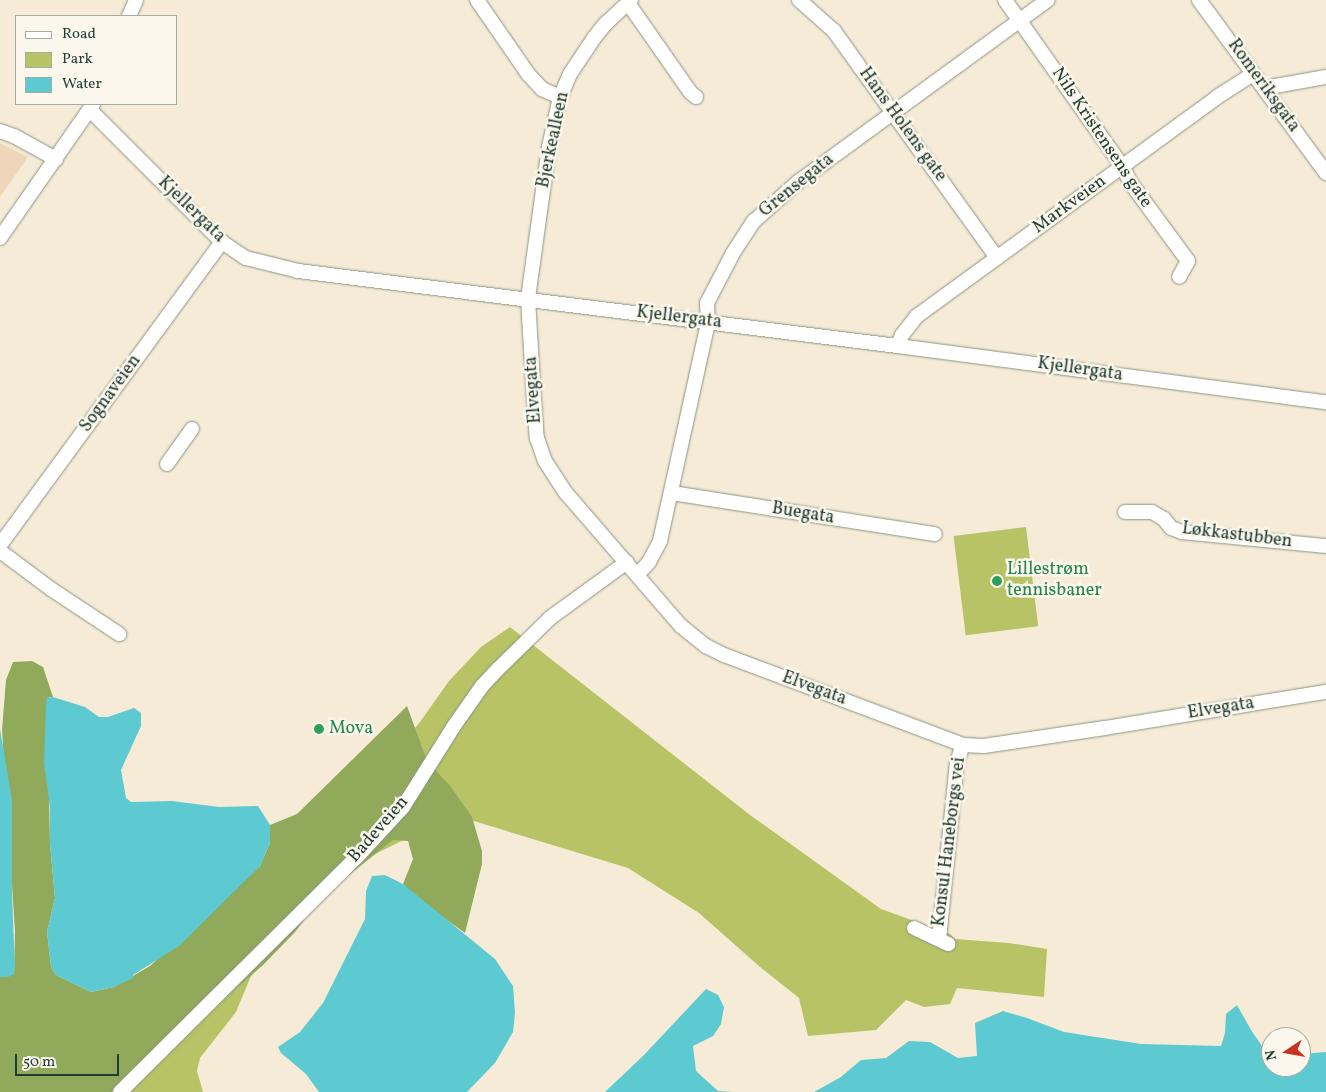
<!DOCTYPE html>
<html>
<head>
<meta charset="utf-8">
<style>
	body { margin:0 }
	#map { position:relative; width:1326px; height:1092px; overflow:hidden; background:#f6ebd6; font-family:Vollkorn,serif }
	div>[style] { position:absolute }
	.built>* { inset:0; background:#efd6bb }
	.green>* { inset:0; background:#b7c365; transform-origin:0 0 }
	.forest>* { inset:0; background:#91a95a }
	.water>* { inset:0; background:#5ccad0 }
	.roads { filter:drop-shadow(0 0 1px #8a9485) drop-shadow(0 0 1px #8a9485) }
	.minor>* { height:14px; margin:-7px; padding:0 7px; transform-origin:7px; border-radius:7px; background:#fff }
	.dots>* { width:14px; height:14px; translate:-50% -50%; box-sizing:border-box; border:2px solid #fbf7ec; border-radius:50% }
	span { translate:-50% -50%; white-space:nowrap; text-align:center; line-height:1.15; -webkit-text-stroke:5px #fbf7ec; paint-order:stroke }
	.street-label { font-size:18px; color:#1f3d34 }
	.leisure-label { font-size:18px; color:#27864d }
	.left { translate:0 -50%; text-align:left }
	.legend { position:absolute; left:15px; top:15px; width:162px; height:90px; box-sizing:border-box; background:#fbf7ec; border:1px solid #a3ada2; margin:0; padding:6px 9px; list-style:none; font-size:15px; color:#1f3d34 }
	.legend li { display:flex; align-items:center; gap:10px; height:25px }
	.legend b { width:25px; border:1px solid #a3ada2 }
	.north { position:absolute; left:1261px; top:1027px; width:50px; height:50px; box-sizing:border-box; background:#fbf7ec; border:1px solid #a3ada2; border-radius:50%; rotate:258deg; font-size:14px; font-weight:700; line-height:20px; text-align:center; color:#1f3d34 }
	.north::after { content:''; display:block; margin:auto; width:18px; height:22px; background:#c8321e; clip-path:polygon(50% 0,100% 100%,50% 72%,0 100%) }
	.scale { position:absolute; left:15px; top:1054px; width:104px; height:22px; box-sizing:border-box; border:2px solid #1f3d34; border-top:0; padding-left:6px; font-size:15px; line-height:18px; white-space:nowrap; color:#1f3d34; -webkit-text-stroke:4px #fbf7ec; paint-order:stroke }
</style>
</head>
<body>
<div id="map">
	<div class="built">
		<i style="clip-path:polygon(0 143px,28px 157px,0 197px)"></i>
	</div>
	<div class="green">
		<i style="left:1026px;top:527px;width:100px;height:73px;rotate:83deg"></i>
		<i style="clip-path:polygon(510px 627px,750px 815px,881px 909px,950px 934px,955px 939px,1009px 943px,1047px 949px,1044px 997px,957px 988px,950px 1004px,924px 1007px,906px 1000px,876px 1030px,808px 1036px,799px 998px,760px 967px,699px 913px,628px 868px,454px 815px,357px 863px,251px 976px,236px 1012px,200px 1058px,197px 1071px,203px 1092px,83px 1092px,334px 826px,420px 722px,449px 681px,481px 647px)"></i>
	</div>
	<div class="forest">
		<i style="clip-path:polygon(32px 661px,43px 667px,53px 697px,47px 698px,50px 844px,55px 898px,47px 932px,51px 967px,56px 975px,91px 992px,114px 987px,150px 966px,260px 866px,270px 843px,270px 825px,297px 814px,407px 706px,427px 761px,451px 787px,472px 817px,482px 851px,482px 864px,465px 933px,418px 899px,403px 884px,413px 859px,408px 841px,393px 840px,321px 897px,295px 932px,263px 965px,115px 1092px,0 1092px,0 977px,14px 974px,15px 931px,2px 730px,6px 680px,13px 662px)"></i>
	</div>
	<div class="water">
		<i style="clip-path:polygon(53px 697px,85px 707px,99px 717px,108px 717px,134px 708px,141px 713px,141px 726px,121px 770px,126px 798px,131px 802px,172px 801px,219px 807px,258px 806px,270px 825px,270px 843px,260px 866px,179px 946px,133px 975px,133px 978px,114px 987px,91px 992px,56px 975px,51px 967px,47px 932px,55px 898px,50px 844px,50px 808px,44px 763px,46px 703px,47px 698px)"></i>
		<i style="clip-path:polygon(0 729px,12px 800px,12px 892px,15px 969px,14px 974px,8px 977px,0 977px)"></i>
		<i style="clip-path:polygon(385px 875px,403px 884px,495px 959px,513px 986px,515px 1013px,513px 1032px,495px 1063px,467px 1092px,319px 1092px,306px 1074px,281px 1053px,278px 1047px,300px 1032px,323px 1003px,365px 919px,366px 891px,372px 876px)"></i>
		<i style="clip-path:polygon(706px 989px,718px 995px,724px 1007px,721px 1024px,713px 1036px,693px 1046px,696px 1071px,718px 1091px,733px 1092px,605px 1092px,644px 1055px)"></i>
		<i style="clip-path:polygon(1237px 1005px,1251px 1030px,1264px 1049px,1271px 1051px,1271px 1067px,1301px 1067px,1301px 1054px,1326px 1052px,1326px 1092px,814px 1092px,841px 1077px,861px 1060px,886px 1058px,909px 1041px,930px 1042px,958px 1058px,977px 1056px,975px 1023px,1003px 1011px,1027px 1018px,1064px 1032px,1141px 1044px,1221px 1046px,1225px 1033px,1226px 1014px)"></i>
	</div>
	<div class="roads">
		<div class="minor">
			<i style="left:477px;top:0;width:90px;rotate:55.4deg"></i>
			<i style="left:528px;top:74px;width:21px;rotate:47deg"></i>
			<i style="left:542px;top:89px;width:20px;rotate:24deg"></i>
			<i style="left:631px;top:0;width:34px;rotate:137deg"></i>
			<i style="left:606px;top:23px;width:19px;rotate:129deg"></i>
			<i style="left:594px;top:38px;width:43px;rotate:123.7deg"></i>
			<i style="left:570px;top:74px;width:25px;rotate:113deg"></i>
			<i style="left:560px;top:97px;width:51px;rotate:102.4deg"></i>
			<i style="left:549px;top:147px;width:153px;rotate:97.9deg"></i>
			<i style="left:528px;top:299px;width:100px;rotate:86.6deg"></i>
			<i style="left:534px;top:399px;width:39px;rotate:86deg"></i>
			<i style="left:537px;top:438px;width:24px;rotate:71deg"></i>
			<i style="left:545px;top:461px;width:38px;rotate:57deg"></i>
			<i style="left:566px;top:493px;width:176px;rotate:49.2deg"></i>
			<i style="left:681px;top:626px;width:32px;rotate:39deg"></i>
			<i style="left:706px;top:646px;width:20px;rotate:27deg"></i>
			<i style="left:724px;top:655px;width:255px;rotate:20.6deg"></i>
			<i style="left:963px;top:745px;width:21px;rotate:3deg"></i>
			<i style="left:984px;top:746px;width:122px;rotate:-8.5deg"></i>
			<i style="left:1105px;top:728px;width:224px;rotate:-9.3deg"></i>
			<i style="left:799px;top:0;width:47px;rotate:41.5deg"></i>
			<i style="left:834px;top:31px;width:279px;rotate:54.3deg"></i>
			<i style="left:1005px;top:0;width:204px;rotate:54.8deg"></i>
			<i style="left:1123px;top:167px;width:17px;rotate:65deg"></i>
			<i style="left:1130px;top:182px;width:98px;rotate:53.7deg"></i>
			<i style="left:1188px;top:261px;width:18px;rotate:119deg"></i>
			<i style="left:1199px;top:0;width:215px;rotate:53.7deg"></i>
			<i style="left:628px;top:3px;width:108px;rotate:55.1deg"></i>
			<i style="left:690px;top:92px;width:8px;rotate:40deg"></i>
			<i style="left:129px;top:16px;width:17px;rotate:-66deg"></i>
			<i style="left:1264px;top:88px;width:63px;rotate:-10.1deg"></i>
			<i style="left:90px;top:110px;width:187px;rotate:45deg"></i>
			<i style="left:222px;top:242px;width:29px;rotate:34deg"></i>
			<i style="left:246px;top:258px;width:54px;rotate:14deg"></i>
			<i style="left:298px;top:271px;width:605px;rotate:7.13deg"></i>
			<i style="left:898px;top:346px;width:432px;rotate:7.5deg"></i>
			<i style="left:0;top:131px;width:15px;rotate:20deg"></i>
			<i style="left:14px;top:136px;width:48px;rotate:28.7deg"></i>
			<i style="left:0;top:238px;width:163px;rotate:-55.2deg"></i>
			<i style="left:898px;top:346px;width:12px;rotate:-70deg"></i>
			<i style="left:902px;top:335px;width:24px;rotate:-52deg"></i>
			<i style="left:917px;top:316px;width:371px;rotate:-36.1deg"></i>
			<i style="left:1217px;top:97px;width:43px;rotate:-32.6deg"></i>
			<i style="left:167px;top:464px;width:43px;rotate:-54.5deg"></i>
			<i style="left:672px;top:493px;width:266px;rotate:8.9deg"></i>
			<i style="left:1125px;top:512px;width:27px"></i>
			<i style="left:1152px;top:512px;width:14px;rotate:30deg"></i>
			<i style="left:1164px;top:519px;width:11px;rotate:52deg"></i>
			<i style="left:1171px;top:528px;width:12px;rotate:20deg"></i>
			<i style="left:1182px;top:532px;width:145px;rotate:5.6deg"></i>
			<i style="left:0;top:545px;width:376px;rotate:-53.8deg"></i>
			<i style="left:0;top:551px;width:64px;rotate:36.7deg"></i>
			<i style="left:51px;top:589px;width:82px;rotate:33.5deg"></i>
			<i style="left:638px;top:574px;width:16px;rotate:-47deg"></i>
			<i style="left:649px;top:562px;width:24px;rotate:-62deg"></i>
			<i style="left:660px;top:541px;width:224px;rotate:-77.6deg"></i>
			<i style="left:708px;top:322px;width:19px;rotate:-93deg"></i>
			<i style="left:707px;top:303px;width:56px;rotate:-62.5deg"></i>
			<i style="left:733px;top:253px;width:38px;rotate:-57deg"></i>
			<i style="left:754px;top:221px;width:59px;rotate:-41.6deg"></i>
			<i style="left:798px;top:182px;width:309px;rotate:-36.1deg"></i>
			<i style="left:914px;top:928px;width:38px;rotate:25deg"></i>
			<i style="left:939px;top:939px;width:178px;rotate:-84.2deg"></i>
			<i style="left:957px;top:762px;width:18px;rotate:-71deg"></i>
			<i style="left:120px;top:1092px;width:332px;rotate:-44.8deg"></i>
			<i style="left:356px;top:858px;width:69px;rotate:-47.3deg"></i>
			<i style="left:403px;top:807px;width:96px;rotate:-57.8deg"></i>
			<i style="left:454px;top:726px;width:49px;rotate:-55deg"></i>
			<i style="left:482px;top:686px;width:23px;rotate:-47deg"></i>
			<i style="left:498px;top:669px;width:73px;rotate:-44.4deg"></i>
			<i style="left:550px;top:618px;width:95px;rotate:-36deg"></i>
		</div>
	</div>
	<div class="dots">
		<i style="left:997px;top:581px;background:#2e9e5b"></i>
		<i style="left:319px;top:729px;background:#2e9e5b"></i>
	</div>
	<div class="street-label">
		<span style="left:1263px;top:86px;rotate:54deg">Romeriksgata</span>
		<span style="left:902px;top:125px;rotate:54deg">Hans Holens gate</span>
		<span style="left:1101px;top:138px;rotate:56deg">Nils Kristensens gate</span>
		<span style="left:554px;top:140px;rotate:-78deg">Bjerkealleen</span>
		<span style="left:797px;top:186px;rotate:-39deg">Grensegata</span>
		<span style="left:1070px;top:205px;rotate:-36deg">Markveien</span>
		<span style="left:191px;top:210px;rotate:44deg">Kjellergata</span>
		<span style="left:679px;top:318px;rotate:7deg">Kjellergata</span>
		<span style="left:1080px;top:370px;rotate:8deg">Kjellergata</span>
		<span style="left:534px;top:390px;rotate:-94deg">Elvegata</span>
		<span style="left:111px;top:394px;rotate:-54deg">Sognaveien</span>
		<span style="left:803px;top:514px;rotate:9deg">Buegata</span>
		<span style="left:1237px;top:536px;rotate:7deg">Løkkastubben</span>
		<span style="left:814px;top:689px;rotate:20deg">Elvegata</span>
		<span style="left:1221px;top:709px;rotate:-9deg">Elvegata</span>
		<span style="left:379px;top:830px;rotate:-49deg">Badeveien</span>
		<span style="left:950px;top:842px;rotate:-83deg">Konsul Haneborgs vei</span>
	</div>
	<div class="leisure-label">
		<span class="left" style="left:1007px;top:581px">Lillestrøm<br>tennisbaner</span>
		<span class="left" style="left:329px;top:729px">Mova</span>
	</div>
	<ul class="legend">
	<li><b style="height:6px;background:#fff"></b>Road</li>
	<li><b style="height:14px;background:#b7c365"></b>Park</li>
	<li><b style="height:14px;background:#5ccad0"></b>Water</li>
	</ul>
	<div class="north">N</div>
	<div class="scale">50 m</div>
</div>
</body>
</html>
